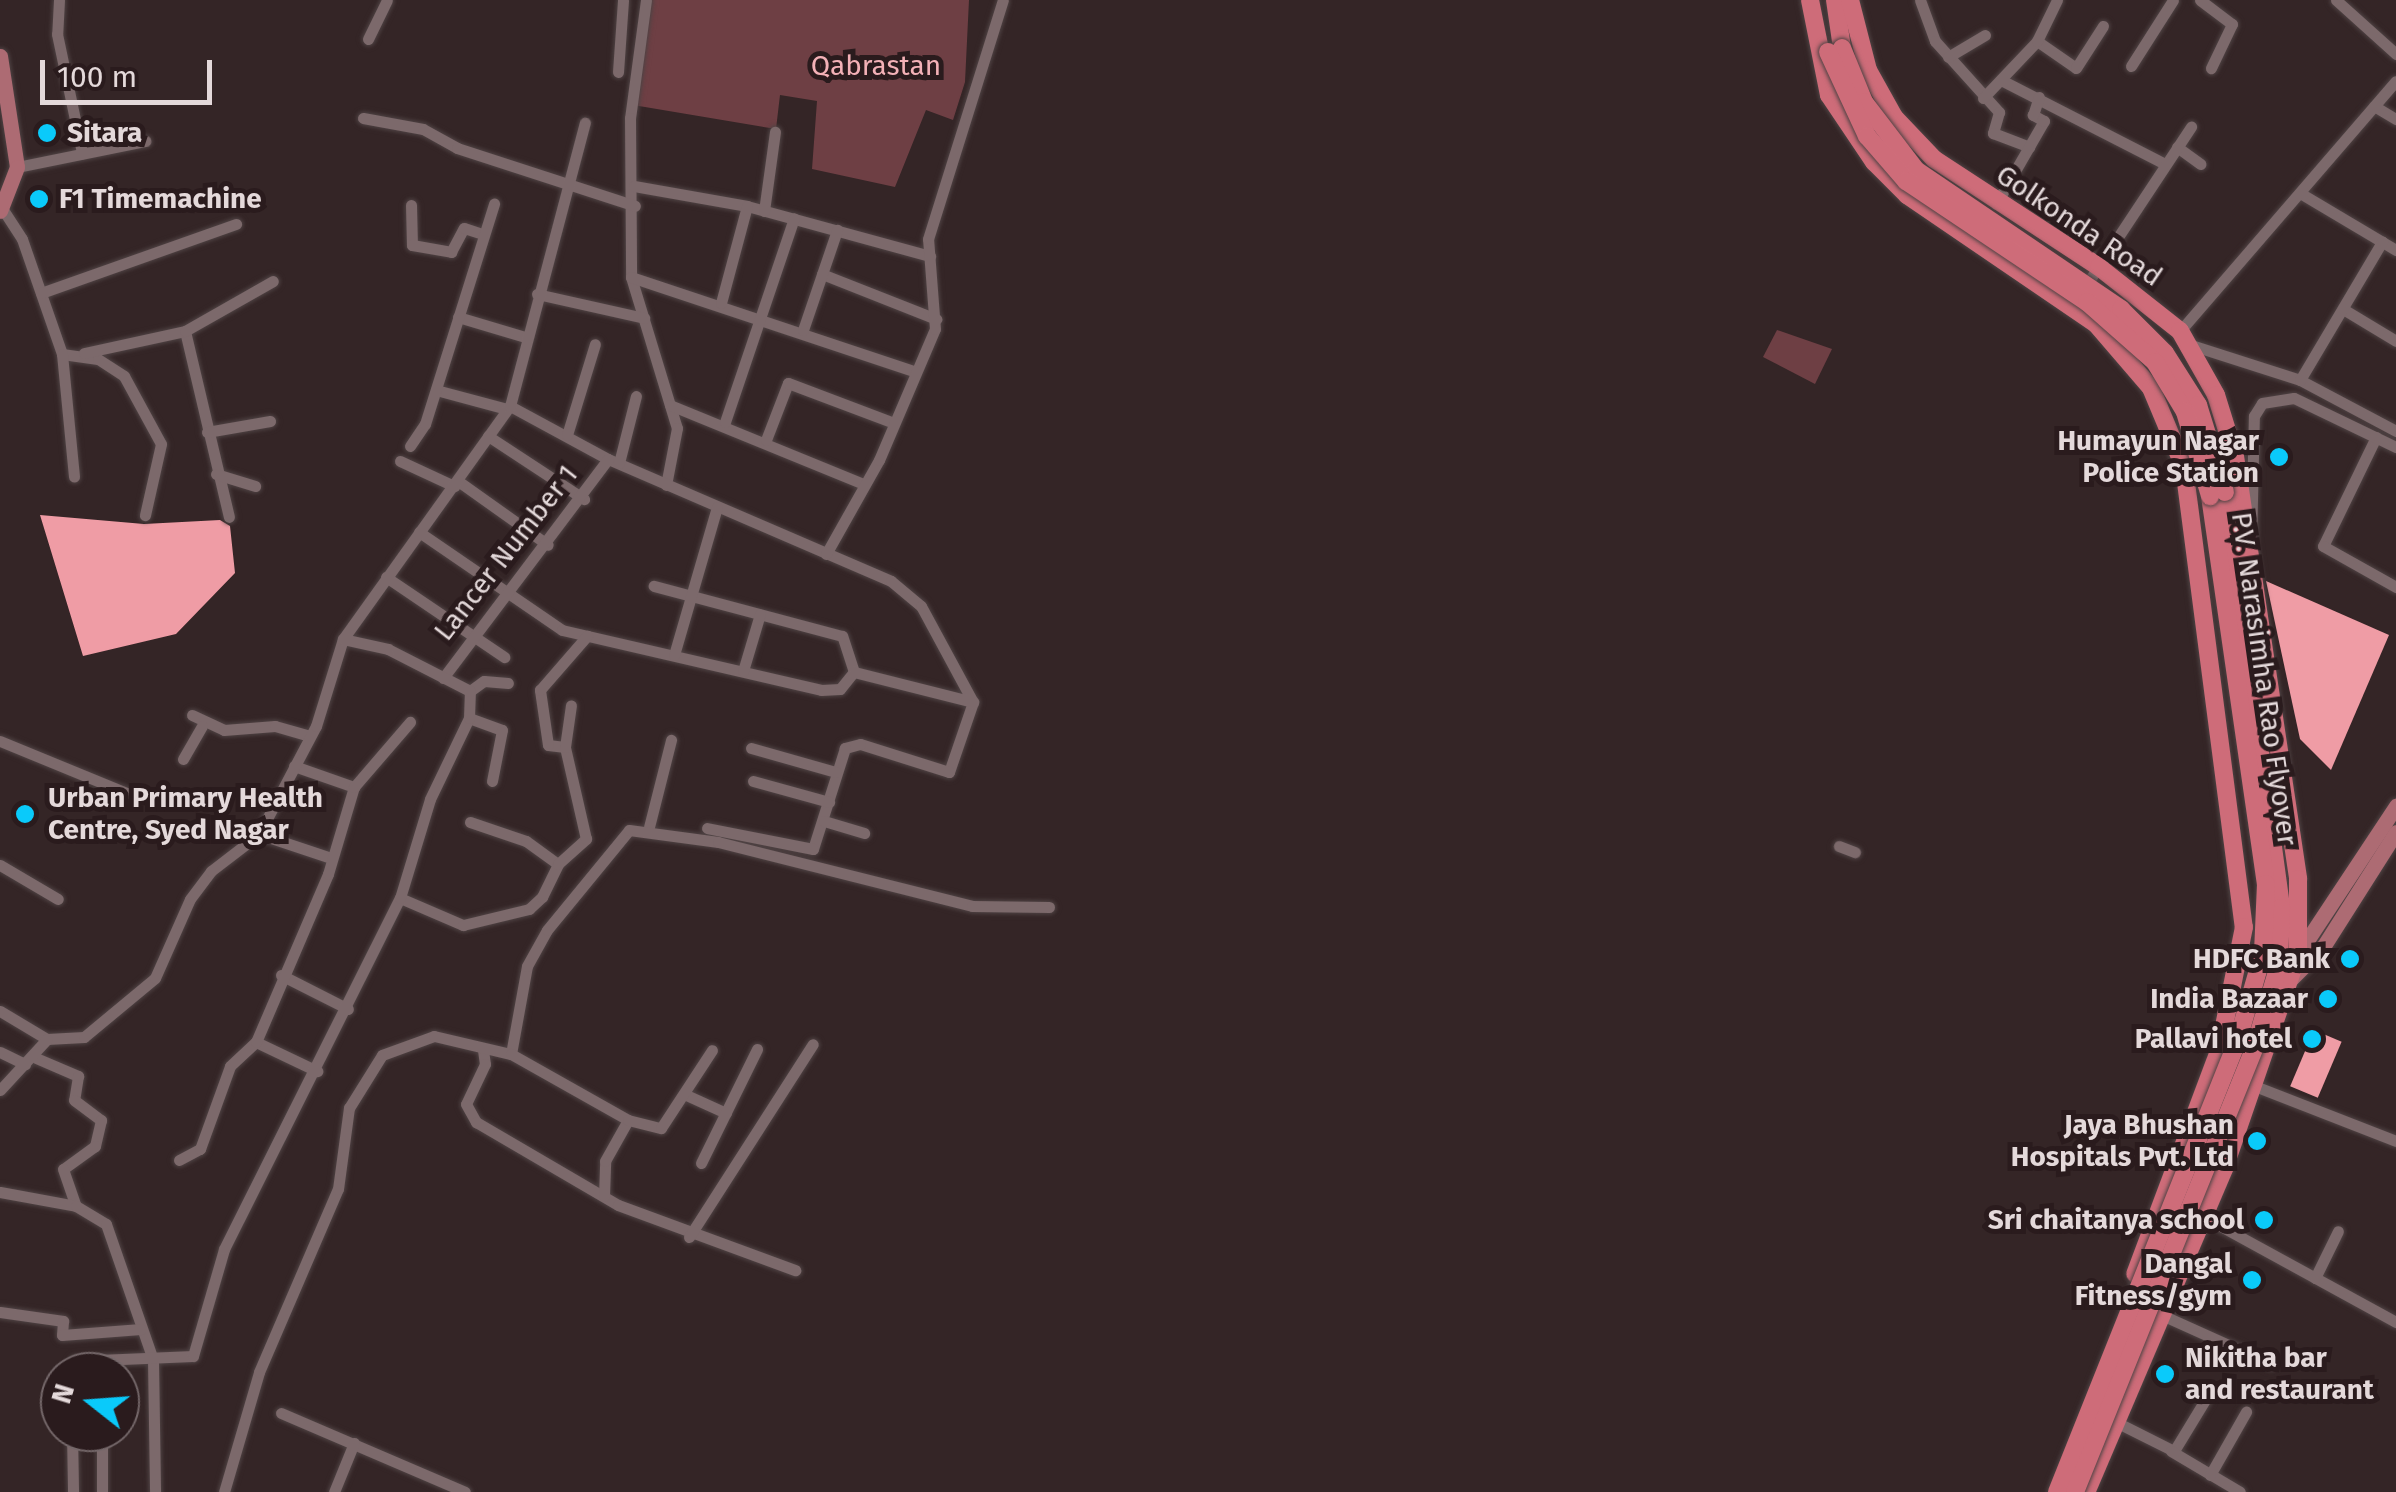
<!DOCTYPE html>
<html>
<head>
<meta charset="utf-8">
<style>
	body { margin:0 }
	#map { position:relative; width:2396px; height:1492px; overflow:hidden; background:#342526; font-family:"Fira Sans",sans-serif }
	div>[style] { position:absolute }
	.green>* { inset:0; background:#6e3f44 }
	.building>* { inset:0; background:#ef9ca5; transform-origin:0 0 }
	.roads { filter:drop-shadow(0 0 2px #4f4344) drop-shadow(0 0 2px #4f4344) }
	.minor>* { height:11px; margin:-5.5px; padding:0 5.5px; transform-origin:5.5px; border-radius:5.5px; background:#7c696b }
	.major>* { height:15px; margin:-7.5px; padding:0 7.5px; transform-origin:7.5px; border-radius:7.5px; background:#ad6b73 }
	.highway>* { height:18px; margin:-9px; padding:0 9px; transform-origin:9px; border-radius:9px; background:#ce6c79 }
	.bridges { filter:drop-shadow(0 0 2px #4f4344) drop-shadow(0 0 2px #4f4344) }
	.highway-bridge>* { height:18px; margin:-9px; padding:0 9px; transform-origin:9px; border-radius:9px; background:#ce6c79 }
	.dots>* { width:28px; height:28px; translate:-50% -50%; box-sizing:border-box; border:5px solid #2a1b1d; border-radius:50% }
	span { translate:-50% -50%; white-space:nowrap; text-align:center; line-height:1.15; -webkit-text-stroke:10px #2a1b1d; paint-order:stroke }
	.park-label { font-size:28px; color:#f3b1b7 }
	.poi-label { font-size:28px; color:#e4d9da; font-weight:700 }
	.left { translate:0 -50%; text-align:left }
	.right { translate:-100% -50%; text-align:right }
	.street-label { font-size:28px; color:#e4d9da }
	.north { position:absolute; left:40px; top:1352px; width:100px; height:100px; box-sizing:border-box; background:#2a1b1d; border:2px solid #746769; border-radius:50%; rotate:287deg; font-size:28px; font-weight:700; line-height:40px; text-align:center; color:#e4d9da }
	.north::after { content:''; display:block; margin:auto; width:35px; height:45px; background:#0acafa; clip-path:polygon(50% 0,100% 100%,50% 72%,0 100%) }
	.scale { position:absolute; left:40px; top:60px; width:172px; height:45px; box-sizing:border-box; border:5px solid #e4d9da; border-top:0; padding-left:12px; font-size:30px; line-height:35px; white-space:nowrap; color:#e4d9da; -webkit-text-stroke:8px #2a1b1d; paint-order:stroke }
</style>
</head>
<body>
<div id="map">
	<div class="green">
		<i style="clip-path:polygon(651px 0,969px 0,965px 82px,953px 120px,926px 110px,895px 187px,812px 169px,817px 101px,780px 95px,776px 129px,633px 105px)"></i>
		<i style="clip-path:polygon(1777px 330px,1832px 349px,1815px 384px,1763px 357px)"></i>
	</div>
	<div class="building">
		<i style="clip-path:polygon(40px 515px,144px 524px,220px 520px,230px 526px,235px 573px,176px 634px,83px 656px)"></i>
		<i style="clip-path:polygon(2266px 581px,2389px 635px,2331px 770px,2300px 739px)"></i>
		<i style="left:2314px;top:1030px;width:30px;height:61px;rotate:23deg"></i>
	</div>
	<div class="roads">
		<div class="minor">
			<i style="left:59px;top:0;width:34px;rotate:93deg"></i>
			<i style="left:57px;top:34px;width:122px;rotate:78.1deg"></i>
			<i style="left:646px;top:0;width:119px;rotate:97.7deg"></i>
			<i style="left:630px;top:118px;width:159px;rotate:89.6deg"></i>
			<i style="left:631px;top:277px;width:158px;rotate:73.1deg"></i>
			<i style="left:677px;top:428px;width:58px;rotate:100.9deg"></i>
			<i style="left:1920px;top:0;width:44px;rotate:69.9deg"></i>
			<i style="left:1935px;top:41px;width:96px;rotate:48deg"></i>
			<i style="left:1999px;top:112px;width:22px;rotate:106deg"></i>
			<i style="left:1993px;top:133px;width:39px;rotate:21deg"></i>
			<i style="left:2200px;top:0;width:40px;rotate:37deg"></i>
			<i style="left:2232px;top:24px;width:49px;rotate:115.5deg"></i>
			<i style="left:2336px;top:0;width:81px;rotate:42deg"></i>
			<i style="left:368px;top:39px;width:43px;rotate:-64deg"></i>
			<i style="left:2037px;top:41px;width:47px;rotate:34.7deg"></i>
			<i style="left:2076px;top:68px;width:50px;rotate:-57.3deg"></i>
			<i style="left:1948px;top:57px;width:43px;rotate:-30.7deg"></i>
			<i style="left:2131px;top:66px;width:78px;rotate:-57.5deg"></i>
			<i style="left:618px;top:72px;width:72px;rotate:-86deg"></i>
			<i style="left:2001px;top:80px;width:184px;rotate:27.1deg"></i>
			<i style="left:1983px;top:98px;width:79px;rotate:-46.5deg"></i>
			<i style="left:2037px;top:41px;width:46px;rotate:-64deg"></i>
			<i style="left:2374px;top:106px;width:26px;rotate:31deg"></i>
			<i style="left:363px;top:118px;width:61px;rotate:10.4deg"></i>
			<i style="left:423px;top:129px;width:39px;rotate:29deg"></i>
			<i style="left:457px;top:148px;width:187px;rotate:18deg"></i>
			<i style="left:2177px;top:147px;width:29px;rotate:36deg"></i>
			<i style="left:17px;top:167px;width:131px;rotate:-11.5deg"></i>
			<i style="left:634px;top:186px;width:115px;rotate:10deg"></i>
			<i style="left:747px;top:206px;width:190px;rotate:15.3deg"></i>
			<i style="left:2300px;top:193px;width:112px;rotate:30.7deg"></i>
			<i style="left:1996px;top:204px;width:96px;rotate:-60deg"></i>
			<i style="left:2044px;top:121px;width:13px;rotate:-151deg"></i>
			<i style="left:2033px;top:115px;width:19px;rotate:-72deg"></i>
			<i style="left:0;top:205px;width:40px;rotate:57.1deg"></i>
			<i style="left:22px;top:239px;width:122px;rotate:70.8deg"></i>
			<i style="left:62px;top:354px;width:36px;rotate:8deg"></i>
			<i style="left:98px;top:359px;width:31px;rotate:33deg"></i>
			<i style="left:124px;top:376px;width:77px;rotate:61.4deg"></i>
			<i style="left:161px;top:444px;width:73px;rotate:102.7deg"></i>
			<i style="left:411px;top:205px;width:40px;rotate:88.6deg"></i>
			<i style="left:412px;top:245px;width:40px;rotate:10deg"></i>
			<i style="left:451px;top:252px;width:27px;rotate:-62deg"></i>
			<i style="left:464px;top:228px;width:19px;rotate:18deg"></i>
			<i style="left:764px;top:211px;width:80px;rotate:-82.1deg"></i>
			<i style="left:822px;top:274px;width:123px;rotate:21.5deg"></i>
			<i style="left:631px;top:277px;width:300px;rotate:18.4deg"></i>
			<i style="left:2083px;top:290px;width:196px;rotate:-56.5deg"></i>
			<i style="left:41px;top:293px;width:207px;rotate:-19.5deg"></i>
			<i style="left:537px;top:294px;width:110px;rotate:12.6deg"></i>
			<i style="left:721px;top:303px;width:100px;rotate:-75deg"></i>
			<i style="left:2343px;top:309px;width:62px;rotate:31.1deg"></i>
			<i style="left:458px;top:317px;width:70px;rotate:16.6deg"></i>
			<i style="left:803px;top:330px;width:106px;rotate:-71.2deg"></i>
			<i style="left:185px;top:331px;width:191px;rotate:76.7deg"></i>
			<i style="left:2180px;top:331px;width:330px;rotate:-49.2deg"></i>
			<i style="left:2191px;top:345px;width:114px;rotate:17.8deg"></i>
			<i style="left:2300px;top:380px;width:109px;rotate:28deg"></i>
			<i style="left:84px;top:353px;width:103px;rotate:-12.3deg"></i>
			<i style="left:185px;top:331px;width:101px;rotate:-29.6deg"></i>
			<i style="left:62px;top:354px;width:123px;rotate:84.4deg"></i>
			<i style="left:2300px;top:380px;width:161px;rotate:-59.3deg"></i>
			<i style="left:436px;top:390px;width:73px;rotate:15deg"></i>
			<i style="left:670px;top:405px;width:209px;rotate:22.2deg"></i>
			<i style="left:510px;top:406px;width:111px;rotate:28.4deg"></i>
			<i style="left:608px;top:459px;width:308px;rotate:23.3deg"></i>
			<i style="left:891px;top:581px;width:39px;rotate:40deg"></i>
			<i style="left:921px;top:606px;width:109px;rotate:61.6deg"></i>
			<i style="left:973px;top:702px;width:74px;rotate:108.9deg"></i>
			<i style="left:949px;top:772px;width:93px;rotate:-162.5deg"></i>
			<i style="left:860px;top:744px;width:16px;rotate:165deg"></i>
			<i style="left:845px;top:748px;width:106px;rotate:107.6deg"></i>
			<i style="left:813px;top:849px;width:108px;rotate:-168.8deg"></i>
			<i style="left:725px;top:422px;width:215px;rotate:-71.3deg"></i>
			<i style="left:207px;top:432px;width:64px;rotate:-9.9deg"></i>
			<i style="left:567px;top:435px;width:95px;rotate:-72.9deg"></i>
			<i style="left:488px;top:436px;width:115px;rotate:33.3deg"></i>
			<i style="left:2376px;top:437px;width:121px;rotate:115.9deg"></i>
			<i style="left:2323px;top:546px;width:84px;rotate:29.3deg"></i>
			<i style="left:766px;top:440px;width:61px;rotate:-68.9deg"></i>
			<i style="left:788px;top:383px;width:113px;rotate:20.7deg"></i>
			<i style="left:410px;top:446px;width:27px;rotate:-56deg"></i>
			<i style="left:425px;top:424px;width:231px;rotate:-72.6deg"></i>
			<i style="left:400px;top:461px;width:60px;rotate:24.8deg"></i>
			<i style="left:619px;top:463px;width:69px;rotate:-75.8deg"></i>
			<i style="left:216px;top:474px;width:41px;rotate:17.1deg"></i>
			<i style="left:458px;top:481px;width:110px;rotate:35.4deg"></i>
			<i style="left:419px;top:532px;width:173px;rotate:34.4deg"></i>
			<i style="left:562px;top:630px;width:266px;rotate:13deg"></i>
			<i style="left:821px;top:690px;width:19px;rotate:-3deg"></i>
			<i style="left:840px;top:689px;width:22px;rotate:-51deg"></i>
			<i style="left:854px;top:672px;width:38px;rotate:-108deg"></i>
			<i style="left:842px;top:636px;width:195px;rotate:-165.1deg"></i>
			<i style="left:2251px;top:544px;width:128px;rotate:-88.7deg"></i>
			<i style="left:2254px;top:416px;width:15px;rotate:-58deg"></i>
			<i style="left:2262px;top:403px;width:32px;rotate:-9deg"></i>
			<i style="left:2294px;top:398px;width:113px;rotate:25.7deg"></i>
			<i style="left:826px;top:554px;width:108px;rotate:-60.6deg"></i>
			<i style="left:879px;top:460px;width:142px;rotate:-66.9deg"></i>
			<i style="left:935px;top:329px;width:90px;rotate:-94.4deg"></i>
			<i style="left:928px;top:239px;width:250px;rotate:-72.6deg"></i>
			<i style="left:386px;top:577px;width:143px;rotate:34.1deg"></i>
			<i style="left:674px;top:655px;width:154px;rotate:-73.8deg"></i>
			<i style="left:743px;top:671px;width:59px;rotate:-73.4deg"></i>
			<i style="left:854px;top:672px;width:123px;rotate:14.1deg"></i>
			<i style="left:443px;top:678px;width:274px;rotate:-53deg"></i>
			<i style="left:470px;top:691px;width:17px;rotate:-36deg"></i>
			<i style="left:484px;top:681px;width:24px;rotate:5deg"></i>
			<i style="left:192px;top:715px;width:35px;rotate:25deg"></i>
			<i style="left:224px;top:730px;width:51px;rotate:-4.5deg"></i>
			<i style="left:275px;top:726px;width:35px;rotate:16deg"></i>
			<i style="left:469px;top:718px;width:35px;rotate:20deg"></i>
			<i style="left:502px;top:730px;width:52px;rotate:101.1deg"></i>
			<i style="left:0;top:741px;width:137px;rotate:22.3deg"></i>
			<i style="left:565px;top:747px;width:17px;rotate:-173deg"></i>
			<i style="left:548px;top:745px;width:56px;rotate:-98.3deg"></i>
			<i style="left:540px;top:690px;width:72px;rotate:-49deg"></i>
			<i style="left:751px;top:748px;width:88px;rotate:15.8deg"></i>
			<i style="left:183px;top:759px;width:38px;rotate:-60deg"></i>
			<i style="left:294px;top:766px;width:64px;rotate:19.3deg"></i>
			<i style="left:753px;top:781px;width:79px;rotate:15.4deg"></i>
			<i style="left:824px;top:821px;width:42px;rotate:16.7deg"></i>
			<i style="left:470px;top:822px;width:59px;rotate:18.7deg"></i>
			<i style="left:526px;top:841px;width:39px;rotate:36deg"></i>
			<i style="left:649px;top:827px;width:90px;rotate:-75.8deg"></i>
			<i style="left:259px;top:834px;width:76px;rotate:18.4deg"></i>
			<i style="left:1839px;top:846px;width:17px;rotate:21deg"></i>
			<i style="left:0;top:865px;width:67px;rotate:30.4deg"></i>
			<i style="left:400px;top:898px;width:69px;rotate:23.2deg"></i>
			<i style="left:463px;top:925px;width:68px;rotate:-13.6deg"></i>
			<i style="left:529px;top:909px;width:18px;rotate:-43deg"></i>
			<i style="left:542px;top:897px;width:37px;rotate:-64deg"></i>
			<i style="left:558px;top:864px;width:38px;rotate:-42deg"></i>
			<i style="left:586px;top:839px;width:94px;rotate:-102.9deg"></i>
			<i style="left:565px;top:747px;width:42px;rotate:-81.9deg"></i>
			<i style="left:281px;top:975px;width:75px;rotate:26.9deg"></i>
			<i style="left:0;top:1011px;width:55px;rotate:30.8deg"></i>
			<i style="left:47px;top:1039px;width:37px;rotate:-3deg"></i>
			<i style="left:84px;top:1037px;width:92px;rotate:-39.7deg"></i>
			<i style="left:155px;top:978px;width:86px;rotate:-66.1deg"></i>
			<i style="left:190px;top:899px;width:35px;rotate:-53deg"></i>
			<i style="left:211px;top:871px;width:61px;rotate:-37.6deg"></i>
			<i style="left:259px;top:834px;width:122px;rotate:-62.2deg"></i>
			<i style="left:316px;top:726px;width:91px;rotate:-72.8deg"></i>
			<i style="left:343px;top:639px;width:287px;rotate:-54.4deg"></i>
			<i style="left:510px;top:406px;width:293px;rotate:-75.2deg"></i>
			<i style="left:256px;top:1042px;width:68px;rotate:25.4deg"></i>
			<i style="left:483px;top:1050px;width:14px;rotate:82deg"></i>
			<i style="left:485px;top:1064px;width:44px;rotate:115.4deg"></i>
			<i style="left:466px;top:1104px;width:21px;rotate:61deg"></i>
			<i style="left:476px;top:1122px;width:164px;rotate:30.3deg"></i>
			<i style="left:618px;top:1205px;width:189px;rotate:20.2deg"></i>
			<i style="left:0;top:1052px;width:28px;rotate:26deg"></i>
			<i style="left:511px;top:1054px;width:89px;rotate:-79.7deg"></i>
			<i style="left:527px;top:966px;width:41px;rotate:-60.9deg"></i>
			<i style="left:547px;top:930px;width:129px;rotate:-50.6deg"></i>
			<i style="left:629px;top:830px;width:90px;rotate:7.7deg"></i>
			<i style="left:718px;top:842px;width:262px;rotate:14.1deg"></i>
			<i style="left:972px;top:906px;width:77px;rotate:0.7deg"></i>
			<i style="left:36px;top:1058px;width:46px;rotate:23.2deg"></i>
			<i style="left:78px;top:1076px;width:24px;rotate:99deg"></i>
			<i style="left:74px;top:1100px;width:34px;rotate:37deg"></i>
			<i style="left:101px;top:1120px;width:27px;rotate:103deg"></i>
			<i style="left:95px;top:1146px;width:39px;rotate:144deg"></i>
			<i style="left:63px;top:1169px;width:39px;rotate:71deg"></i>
			<i style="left:2255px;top:1086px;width:151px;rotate:21.3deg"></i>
			<i style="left:0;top:1090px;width:69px;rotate:-47.3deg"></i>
			<i style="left:684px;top:1094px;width:46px;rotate:24.3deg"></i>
			<i style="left:179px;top:1160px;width:24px;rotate:-28deg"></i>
			<i style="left:200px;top:1149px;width:88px;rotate:-70.1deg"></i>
			<i style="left:230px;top:1066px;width:35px;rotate:-43deg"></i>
			<i style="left:256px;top:1042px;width:183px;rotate:-66.8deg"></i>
			<i style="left:328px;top:874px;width:91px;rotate:-73.4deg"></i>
			<i style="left:354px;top:787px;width:86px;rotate:-49.3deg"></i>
			<i style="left:701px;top:1163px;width:127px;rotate:-63.8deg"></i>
			<i style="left:0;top:1192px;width:77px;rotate:10.4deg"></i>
			<i style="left:76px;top:1206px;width:35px;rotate:31deg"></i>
			<i style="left:106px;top:1224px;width:144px;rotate:70.9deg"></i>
			<i style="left:153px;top:1360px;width:132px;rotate:89.1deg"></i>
			<i style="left:604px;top:1196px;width:35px;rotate:-88deg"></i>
			<i style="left:605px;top:1161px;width:47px;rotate:-60.7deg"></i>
			<i style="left:2204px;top:1217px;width:219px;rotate:28.7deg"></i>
			<i style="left:689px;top:1237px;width:229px;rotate:-57.3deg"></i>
			<i style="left:2315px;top:1278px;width:52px;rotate:-63.9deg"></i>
			<i style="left:0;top:1312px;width:64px;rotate:8.1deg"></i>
			<i style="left:63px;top:1321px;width:14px;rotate:94deg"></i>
			<i style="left:62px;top:1335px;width:79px;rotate:-4.3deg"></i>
			<i style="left:2164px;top:1316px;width:117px;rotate:24.2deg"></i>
			<i style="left:70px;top:1372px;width:12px;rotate:-66deg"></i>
			<i style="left:75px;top:1361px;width:118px;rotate:-2.4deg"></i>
			<i style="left:193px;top:1356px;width:111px;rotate:-73.8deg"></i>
			<i style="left:224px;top:1249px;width:393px;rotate:-63.4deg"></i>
			<i style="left:400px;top:898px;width:103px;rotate:-73.1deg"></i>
			<i style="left:430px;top:799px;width:90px;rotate:-64.3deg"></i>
			<i style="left:469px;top:718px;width:27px;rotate:-88deg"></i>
			<i style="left:470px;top:691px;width:92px;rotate:-152.9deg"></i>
			<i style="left:388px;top:649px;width:46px;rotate:-167.5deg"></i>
			<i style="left:281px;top:1413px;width:200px;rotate:23.2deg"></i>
			<i style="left:2116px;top:1422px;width:65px;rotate:26.6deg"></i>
			<i style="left:2174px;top:1451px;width:60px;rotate:-58.7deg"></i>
			<i style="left:72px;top:1432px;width:60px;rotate:89deg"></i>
			<i style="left:2171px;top:1451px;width:80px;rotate:30.7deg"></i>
			<i style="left:2210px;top:1475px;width:73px;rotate:-60.3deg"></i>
			<i style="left:102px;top:1492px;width:60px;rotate:-90deg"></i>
			<i style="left:224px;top:1492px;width:125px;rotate:-73.7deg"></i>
			<i style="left:259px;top:1372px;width:199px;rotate:-66.7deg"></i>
			<i style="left:338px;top:1189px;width:82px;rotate:-82.3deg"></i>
			<i style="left:349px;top:1108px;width:62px;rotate:-58.1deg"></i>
			<i style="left:382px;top:1055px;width:55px;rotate:-20.1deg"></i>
			<i style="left:434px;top:1036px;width:79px;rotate:13.2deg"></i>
			<i style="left:511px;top:1054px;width:134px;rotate:29.4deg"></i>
			<i style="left:628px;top:1120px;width:34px;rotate:14deg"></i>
			<i style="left:661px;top:1128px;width:93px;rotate:-56.8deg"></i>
			<i style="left:334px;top:1492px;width:53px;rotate:-67.8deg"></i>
		</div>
		<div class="major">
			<i style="left:0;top:56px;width:112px;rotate:81.3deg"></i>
			<i style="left:17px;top:167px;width:47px;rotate:111.1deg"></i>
			<i style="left:2298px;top:954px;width:178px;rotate:-56.5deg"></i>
			<i style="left:2290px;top:980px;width:47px;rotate:-45deg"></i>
			<i style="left:2323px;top:947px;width:136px;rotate:-57.6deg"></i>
		</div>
		<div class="highway">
			<i style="left:1810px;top:0;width:97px;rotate:78.7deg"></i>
			<i style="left:1829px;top:95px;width:81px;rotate:56.1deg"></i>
			<i style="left:1874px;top:162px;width:47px;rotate:45deg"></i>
			<i style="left:1907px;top:195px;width:229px;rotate:34.3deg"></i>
			<i style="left:2096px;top:324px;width:84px;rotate:49.3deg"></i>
			<i style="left:2151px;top:388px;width:86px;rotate:67.3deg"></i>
			<i style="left:2184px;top:467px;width:464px;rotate:82.6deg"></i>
			<i style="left:2244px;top:927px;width:126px;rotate:101.4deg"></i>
			<i style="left:2219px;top:1051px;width:238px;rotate:110.6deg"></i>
			<i style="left:1835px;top:0;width:49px;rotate:81.7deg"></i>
			<i style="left:1850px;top:0;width:72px;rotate:75.6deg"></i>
			<i style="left:1868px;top:70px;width:54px;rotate:61deg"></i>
			<i style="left:1894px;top:117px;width:58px;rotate:46.4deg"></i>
			<i style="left:1934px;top:159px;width:197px;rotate:33.2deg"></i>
			<i style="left:2099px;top:267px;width:103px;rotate:38.3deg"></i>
			<i style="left:2180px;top:331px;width:73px;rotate:60.6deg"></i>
			<i style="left:2216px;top:395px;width:64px;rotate:72.7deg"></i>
			<i style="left:2235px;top:456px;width:428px;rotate:81.5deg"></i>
			<i style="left:2298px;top:879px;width:75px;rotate:90deg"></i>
			<i style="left:2298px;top:954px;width:227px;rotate:109deg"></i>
			<i style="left:2224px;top:1169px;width:351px;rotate:113.1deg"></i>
			<i style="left:2225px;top:492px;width:420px;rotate:82.3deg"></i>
			<i style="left:2281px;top:908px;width:57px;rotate:92deg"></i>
			<i style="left:2279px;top:965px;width:84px;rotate:106.5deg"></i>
			<i style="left:2210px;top:496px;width:392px;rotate:81.8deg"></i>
			<i style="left:2266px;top:884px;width:69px;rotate:92.5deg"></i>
			<i style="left:2263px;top:953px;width:94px;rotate:106.1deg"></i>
		</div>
	</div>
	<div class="bridges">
		<div class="highway-bridge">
			<i style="left:1842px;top:48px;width:58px;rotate:67.8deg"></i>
			<i style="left:1864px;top:102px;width:86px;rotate:52.6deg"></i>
			<i style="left:1916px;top:170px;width:248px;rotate:34.1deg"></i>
			<i style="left:2121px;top:309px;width:62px;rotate:45deg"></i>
			<i style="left:2165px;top:353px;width:62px;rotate:57.6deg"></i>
			<i style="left:2198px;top:405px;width:91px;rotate:72.8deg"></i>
			<i style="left:1828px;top:52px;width:93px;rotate:65.1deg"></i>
			<i style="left:1867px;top:136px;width:60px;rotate:49.1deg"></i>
			<i style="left:1906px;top:181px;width:218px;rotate:33.8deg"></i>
			<i style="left:2087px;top:302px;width:91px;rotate:41.4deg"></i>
			<i style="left:2155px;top:362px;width:58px;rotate:59deg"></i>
			<i style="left:2185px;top:412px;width:88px;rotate:73.4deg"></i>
			<i style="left:2057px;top:1492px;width:484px;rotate:-68.2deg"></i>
			<i style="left:2075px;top:1492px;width:481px;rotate:-68deg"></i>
		</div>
	</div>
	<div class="dots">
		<i style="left:47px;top:133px;background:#0acafa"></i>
		<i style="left:39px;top:199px;background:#0acafa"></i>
		<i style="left:2279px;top:457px;background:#0acafa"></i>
		<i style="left:25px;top:814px;background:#0acafa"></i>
		<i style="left:2350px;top:959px;background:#0acafa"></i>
		<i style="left:2328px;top:999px;background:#0acafa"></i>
		<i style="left:2312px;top:1039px;background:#0acafa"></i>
		<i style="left:2257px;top:1141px;background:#0acafa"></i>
		<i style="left:2264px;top:1220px;background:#0acafa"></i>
		<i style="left:2252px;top:1280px;background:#0acafa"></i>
		<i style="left:2165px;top:1374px;background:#0acafa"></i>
	</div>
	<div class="park-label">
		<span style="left:876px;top:66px">Qabrastan</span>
	</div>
	<div class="poi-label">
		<span class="left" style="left:67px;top:133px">Sitara</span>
		<span class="left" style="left:59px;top:199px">F1 Timemachine</span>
		<span class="right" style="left:2259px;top:457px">Humayun Nagar<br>Police Station</span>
		<span class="left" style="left:48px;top:814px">Urban Primary Health<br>Centre, Syed Nagar</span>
		<span class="right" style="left:2330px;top:959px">HDFC Bank</span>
		<span class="right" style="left:2308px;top:999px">India Bazaar</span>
		<span class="right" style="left:2292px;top:1039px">Pallavi hotel</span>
		<span class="right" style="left:2234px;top:1141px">Jaya Bhushan<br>Hospitals Pvt. Ltd</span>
		<span class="right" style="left:2244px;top:1220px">Sri chaitanya school</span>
		<span class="right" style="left:2232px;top:1280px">Dangal<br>Fitness/gym</span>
		<span class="left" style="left:2185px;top:1374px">Nikitha bar<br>and restaurant</span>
	</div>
	<div class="street-label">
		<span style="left:2079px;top:226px;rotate:34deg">Golkonda Road</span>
		<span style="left:506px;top:553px;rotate:-52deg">Lancer Number 1</span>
		<span style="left:2264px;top:679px;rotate:82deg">P.V. Narasimha Rao Flyover</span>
	</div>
	<div class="north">N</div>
	<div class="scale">100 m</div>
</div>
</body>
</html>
